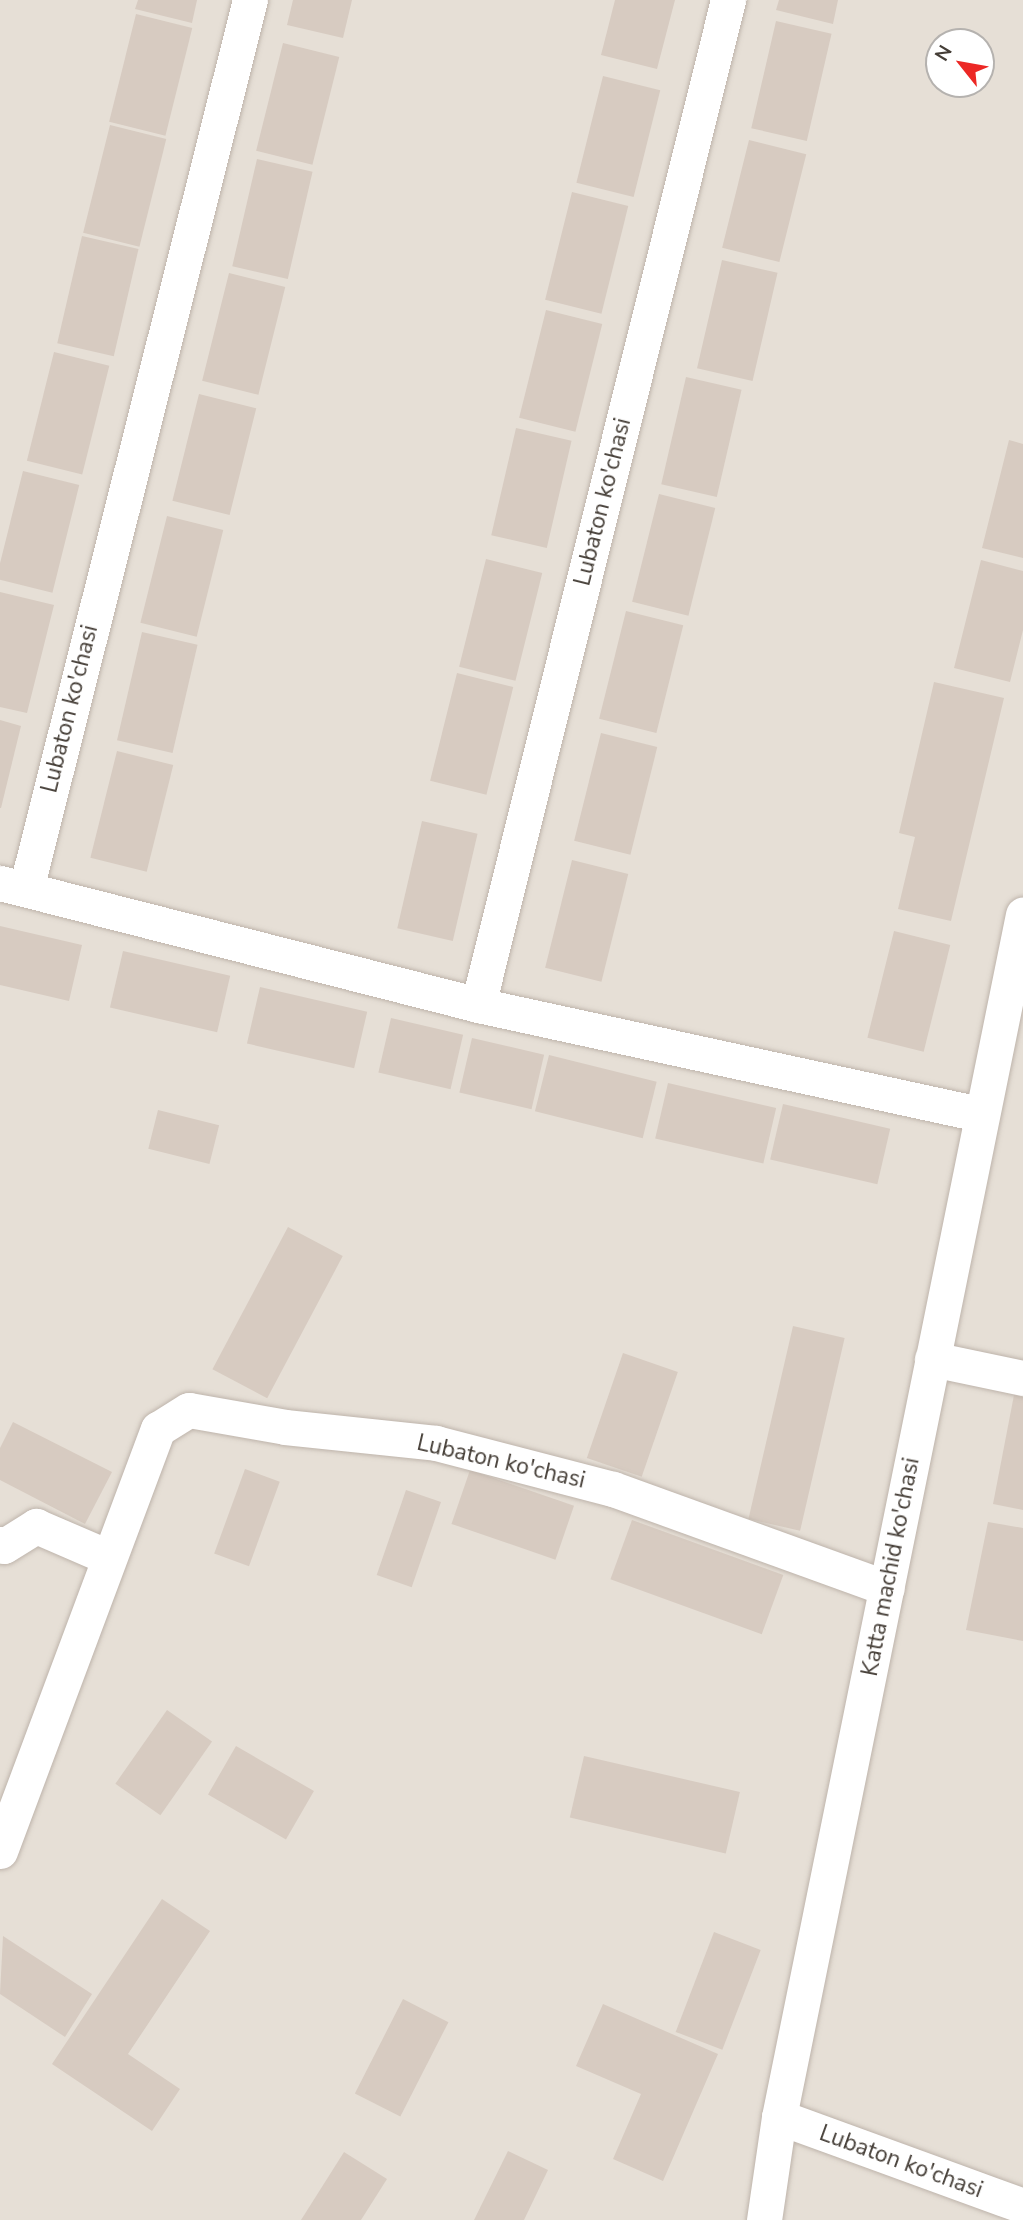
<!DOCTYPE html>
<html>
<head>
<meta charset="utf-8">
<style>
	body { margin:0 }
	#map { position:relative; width:1023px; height:2220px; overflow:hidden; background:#f3eee8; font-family:"Nunito Sans",sans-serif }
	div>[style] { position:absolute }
	.residential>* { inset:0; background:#e6dfd6 }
	.building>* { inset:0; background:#d7cbc1; transform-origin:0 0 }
	.roads { filter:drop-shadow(0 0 2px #beb4ab) drop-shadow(0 0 2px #beb4ab) }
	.minor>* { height:35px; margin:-17.5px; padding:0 17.5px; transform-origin:17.5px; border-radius:17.5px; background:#fff }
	span { translate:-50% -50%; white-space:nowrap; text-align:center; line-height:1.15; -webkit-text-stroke:6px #fff; paint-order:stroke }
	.street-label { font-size:23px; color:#453e37 }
	.north { position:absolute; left:925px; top:28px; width:70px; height:70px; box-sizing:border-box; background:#fff; border:2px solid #b5b2af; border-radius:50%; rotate:301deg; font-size:19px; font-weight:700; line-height:28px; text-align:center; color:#453e37 }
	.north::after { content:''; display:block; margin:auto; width:24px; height:32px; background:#ec2825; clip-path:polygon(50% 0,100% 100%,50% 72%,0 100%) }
</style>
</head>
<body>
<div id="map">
	<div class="residential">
		<i style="clip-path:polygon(evenodd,0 0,1023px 0,1023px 2220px,0 2220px,0 0,939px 42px,981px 42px,981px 84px,939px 84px,939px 42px)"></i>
	</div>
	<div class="building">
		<i style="clip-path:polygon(138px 0,197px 0,192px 23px,135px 9px)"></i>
		<i style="clip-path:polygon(293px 0,352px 0,343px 38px,287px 25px)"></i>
		<i style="clip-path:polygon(615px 0,675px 0,657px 69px,601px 55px)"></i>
		<i style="clip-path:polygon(779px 0,838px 0,833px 24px,776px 10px)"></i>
		<i style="left:136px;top:14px;width:58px;height:111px;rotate:14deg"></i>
		<i style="left:776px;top:21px;width:57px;height:110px;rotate:13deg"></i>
		<i style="left:283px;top:43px;width:58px;height:111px;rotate:14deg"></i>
		<i style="left:603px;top:76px;width:59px;height:110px;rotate:14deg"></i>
		<i style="left:110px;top:125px;width:58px;height:111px;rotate:14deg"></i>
		<i style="left:749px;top:140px;width:59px;height:111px;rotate:14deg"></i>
		<i style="left:257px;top:159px;width:57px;height:110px;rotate:13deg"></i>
		<i style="left:572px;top:192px;width:58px;height:111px;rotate:14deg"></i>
		<i style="left:82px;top:236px;width:58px;height:110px;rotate:13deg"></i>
		<i style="left:722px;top:260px;width:57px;height:111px;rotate:13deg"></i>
		<i style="left:229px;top:273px;width:58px;height:111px;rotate:14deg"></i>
		<i style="left:546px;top:310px;width:58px;height:111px;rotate:14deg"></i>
		<i style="left:54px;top:352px;width:57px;height:112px;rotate:14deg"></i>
		<i style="left:686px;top:377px;width:57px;height:110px;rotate:13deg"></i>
		<i style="left:199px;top:394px;width:59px;height:110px;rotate:14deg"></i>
		<i style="left:516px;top:428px;width:57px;height:110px;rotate:13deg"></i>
		<i style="clip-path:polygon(1009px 440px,1023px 444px,1023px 558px,982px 548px)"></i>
		<i style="left:23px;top:471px;width:58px;height:111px;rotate:14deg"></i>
		<i style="left:659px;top:494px;width:58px;height:111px;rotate:14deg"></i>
		<i style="left:167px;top:516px;width:58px;height:110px;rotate:14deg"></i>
		<i style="left:486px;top:559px;width:58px;height:111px;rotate:14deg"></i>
		<i style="clip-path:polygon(981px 560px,1023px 571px,1023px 630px,1010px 682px,954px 668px)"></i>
		<i style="clip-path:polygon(0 592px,54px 605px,27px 713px,0 707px)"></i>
		<i style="left:626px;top:611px;width:59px;height:111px;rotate:14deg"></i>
		<i style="left:142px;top:632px;width:57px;height:111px;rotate:13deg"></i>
		<i style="left:457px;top:673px;width:58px;height:111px;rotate:14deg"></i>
		<i style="clip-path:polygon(934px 682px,1004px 698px,951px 921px,898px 909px,915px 837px,899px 833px)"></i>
		<i style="clip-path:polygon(0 720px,21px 726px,1px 808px,0 808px)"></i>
		<i style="left:601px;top:733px;width:58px;height:111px;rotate:14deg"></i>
		<i style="left:117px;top:751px;width:58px;height:110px;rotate:14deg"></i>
		<i style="left:422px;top:821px;width:57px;height:110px;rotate:13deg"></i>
		<i style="left:572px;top:860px;width:58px;height:111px;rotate:14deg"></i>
		<i style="clip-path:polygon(0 926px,82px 945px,69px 1001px,0 985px)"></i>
		<i style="left:894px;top:931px;width:58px;height:110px;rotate:14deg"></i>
		<i style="left:123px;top:951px;width:110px;height:58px;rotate:13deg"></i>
		<i style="left:260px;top:987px;width:110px;height:58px;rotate:13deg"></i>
		<i style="left:391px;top:1018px;width:74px;height:56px;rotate:13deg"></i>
		<i style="left:472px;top:1038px;width:74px;height:56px;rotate:13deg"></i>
		<i style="left:549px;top:1055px;width:111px;height:58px;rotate:14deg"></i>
		<i style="left:668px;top:1083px;width:111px;height:57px;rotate:13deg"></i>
		<i style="left:783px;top:1104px;width:110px;height:57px;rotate:13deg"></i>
		<i style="left:158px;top:1110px;width:63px;height:40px;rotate:14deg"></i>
		<i style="left:288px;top:1227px;width:62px;height:161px;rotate:28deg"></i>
		<i style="left:793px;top:1326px;width:53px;height:198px;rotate:13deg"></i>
		<i style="left:623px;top:1353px;width:58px;height:111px;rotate:19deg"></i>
		<i style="clip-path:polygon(1014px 1395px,1023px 1397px,1023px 1510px,993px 1504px)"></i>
		<i style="clip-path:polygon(13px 1422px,112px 1472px,85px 1524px,0 1480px,0 1448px)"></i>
		<i style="left:245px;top:1469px;width:37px;height:90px;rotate:20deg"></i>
		<i style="left:470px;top:1470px;width:110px;height:57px;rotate:19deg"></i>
		<i style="left:406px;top:1490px;width:37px;height:90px;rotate:19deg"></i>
		<i style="left:632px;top:1520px;width:161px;height:63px;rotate:20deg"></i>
		<i style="clip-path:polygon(988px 1522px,1023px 1528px,1023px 1641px,966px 1630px)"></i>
		<i style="left:167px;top:1710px;width:55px;height:90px;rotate:35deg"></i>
		<i style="left:236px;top:1746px;width:90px;height:56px;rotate:30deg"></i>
		<i style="left:584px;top:1756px;width:160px;height:63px;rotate:13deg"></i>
		<i style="clip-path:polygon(162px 1899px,210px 1931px,128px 2054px,180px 2089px,152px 2131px,52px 2064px)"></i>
		<i style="left:714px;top:1932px;width:50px;height:107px;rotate:21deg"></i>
		<i style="clip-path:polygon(3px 1936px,92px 1994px,65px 2037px,0 1994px)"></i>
		<i style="left:403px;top:1999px;width:51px;height:106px;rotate:27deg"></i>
		<i style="clip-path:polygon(603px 2004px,718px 2054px,663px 2181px,613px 2159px,641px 2094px,576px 2066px)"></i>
		<i style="clip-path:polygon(508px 2151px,548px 2170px,524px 2220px,474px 2220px)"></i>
		<i style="clip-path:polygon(344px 2152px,387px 2179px,361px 2220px,301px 2220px)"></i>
	</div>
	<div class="roads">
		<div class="minor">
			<i style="left:0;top:883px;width:493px;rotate:14.3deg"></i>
			<i style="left:478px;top:1005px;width:513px;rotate:12.27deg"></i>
			<i style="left:26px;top:889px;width:917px;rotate:-75.86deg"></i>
			<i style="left:478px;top:1005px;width:1036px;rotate:-76.03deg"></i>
			<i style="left:932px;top:1359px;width:93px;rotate:11.8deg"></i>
			<i style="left:0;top:1544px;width:4px;rotate:27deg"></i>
			<i style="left:4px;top:1546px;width:38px;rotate:-32deg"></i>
			<i style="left:36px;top:1526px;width:78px;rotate:23.3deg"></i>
			<i style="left:0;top:1851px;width:451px;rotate:-69.5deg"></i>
			<i style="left:158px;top:1429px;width:36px;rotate:-32deg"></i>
			<i style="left:189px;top:1410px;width:97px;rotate:10deg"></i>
			<i style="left:285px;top:1427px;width:152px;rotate:6deg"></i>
			<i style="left:436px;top:1443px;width:183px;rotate:14.6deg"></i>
			<i style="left:613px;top:1489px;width:291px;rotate:19.9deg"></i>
			<i style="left:779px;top:2117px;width:260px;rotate:20deg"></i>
			<i style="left:764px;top:2220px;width:104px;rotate:-81.7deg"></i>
			<i style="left:779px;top:2117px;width:1227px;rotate:-78.53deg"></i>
		</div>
	</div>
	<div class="street-label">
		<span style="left:603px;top:502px;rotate:-76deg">Lubaton ko'chasi</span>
		<span style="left:70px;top:709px;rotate:-76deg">Lubaton ko'chasi</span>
		<span style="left:501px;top:1462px;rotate:13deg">Lubaton ko'chasi</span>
		<span style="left:891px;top:1567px;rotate:-79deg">Katta machid ko'chasi</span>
		<span style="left:901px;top:2162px;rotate:20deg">Lubaton ko'chasi</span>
	</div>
	<div class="north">N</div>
</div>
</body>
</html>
